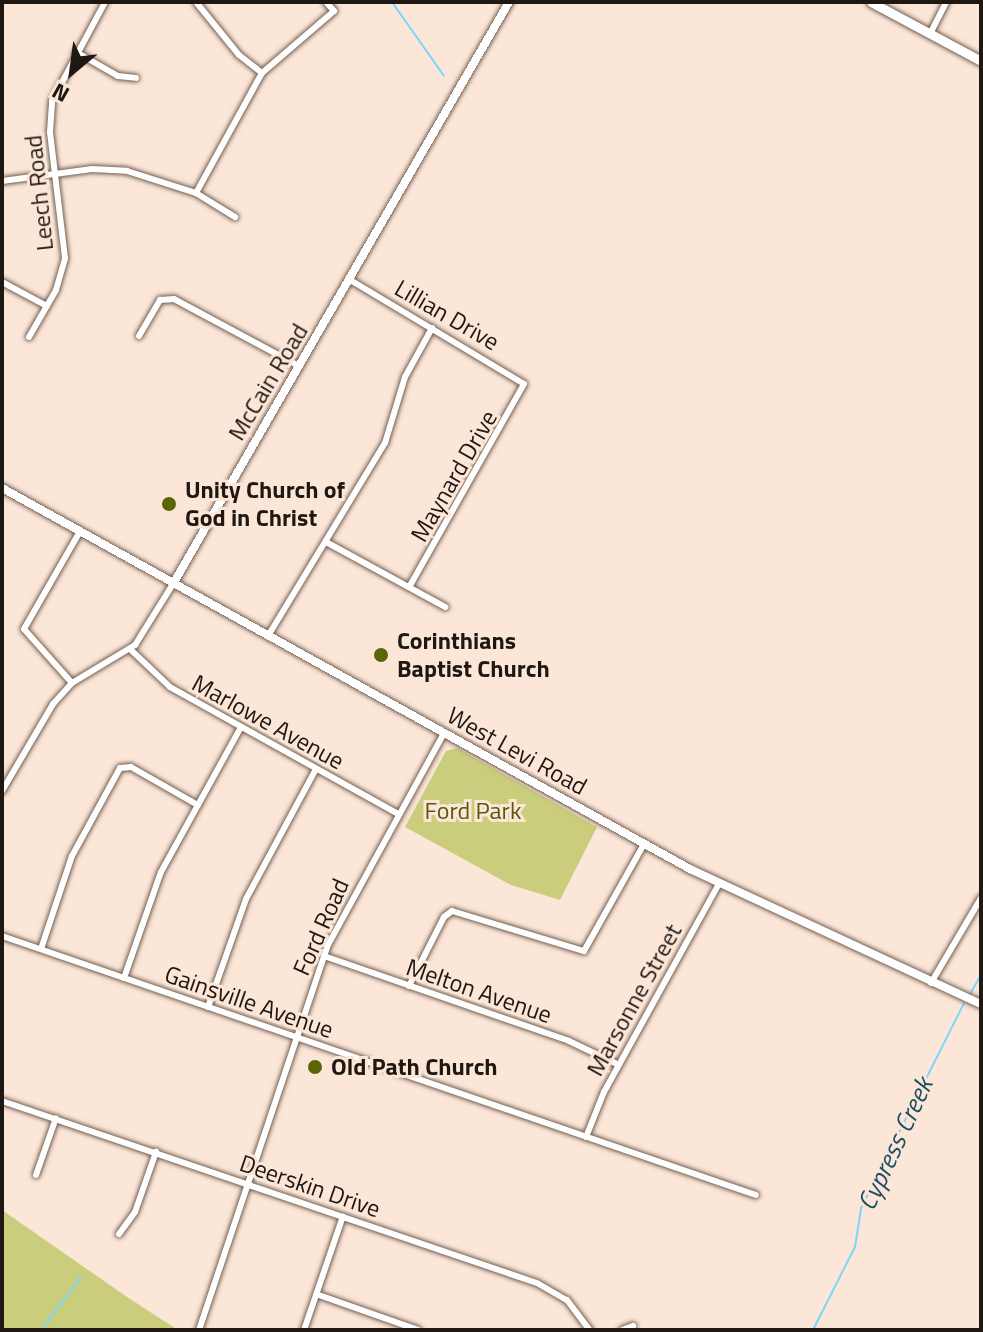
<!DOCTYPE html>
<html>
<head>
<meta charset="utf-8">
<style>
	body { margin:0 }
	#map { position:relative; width:983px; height:1332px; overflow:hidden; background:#fce6d7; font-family:"Titillium Web",sans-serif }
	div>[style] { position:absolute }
	.green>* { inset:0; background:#cace7c }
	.stream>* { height:2px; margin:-1px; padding:0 1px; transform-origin:1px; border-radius:1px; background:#7cd6fd }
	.roads { filter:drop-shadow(0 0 2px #736053) drop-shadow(0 0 2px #736053) }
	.minor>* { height:6px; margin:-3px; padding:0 3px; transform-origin:3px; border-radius:3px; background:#fff }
	.tertiary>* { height:8px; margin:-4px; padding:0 4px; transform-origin:4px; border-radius:4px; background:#fff }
	.secondary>* { height:9px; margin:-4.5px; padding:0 4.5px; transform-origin:4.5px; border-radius:4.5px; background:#fff }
	.dots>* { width:22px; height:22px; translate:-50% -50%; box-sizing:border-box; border:4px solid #fce6d7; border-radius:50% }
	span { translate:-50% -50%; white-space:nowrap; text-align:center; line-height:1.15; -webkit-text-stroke:6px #fce6d7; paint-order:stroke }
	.street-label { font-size:24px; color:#1f1712 }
	.poi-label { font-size:24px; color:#1f1712; font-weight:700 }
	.left { translate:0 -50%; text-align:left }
	.park-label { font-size:24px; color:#585a0a }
	.water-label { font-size:26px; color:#1c4f63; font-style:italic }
	.frame { position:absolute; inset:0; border:4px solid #1f1712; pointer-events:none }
	.north { position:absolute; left:32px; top:32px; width:80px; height:80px; -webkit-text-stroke:6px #fce6d7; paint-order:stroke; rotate:209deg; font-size:22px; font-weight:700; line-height:32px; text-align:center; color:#1f1712 }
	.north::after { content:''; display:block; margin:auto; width:28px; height:36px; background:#1f1712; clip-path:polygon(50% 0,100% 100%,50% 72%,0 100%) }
</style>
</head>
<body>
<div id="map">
	<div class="green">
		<i style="clip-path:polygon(457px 748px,597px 827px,560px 900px,511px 885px,405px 827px,446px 751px)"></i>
		<i style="clip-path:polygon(2px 1210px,130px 1299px,178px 1330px,2px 1330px)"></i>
	</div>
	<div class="stream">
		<i style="left:392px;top:2px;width:90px;rotate:54.9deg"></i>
		<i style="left:970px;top:994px;width:22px;rotate:-60deg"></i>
		<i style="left:41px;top:1330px;width:66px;rotate:-53deg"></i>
		<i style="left:813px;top:1330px;width:93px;rotate:-63.2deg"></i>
		<i style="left:855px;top:1247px;width:39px;rotate:-81deg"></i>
		<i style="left:861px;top:1208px;width:229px;rotate:-63.3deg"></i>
	</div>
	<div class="roads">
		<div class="minor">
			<i style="left:196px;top:2px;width:68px;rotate:50.9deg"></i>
			<i style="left:239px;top:55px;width:29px;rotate:38deg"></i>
			<i style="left:930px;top:34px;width:36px;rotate:-63deg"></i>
			<i style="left:76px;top:52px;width:48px;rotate:29.7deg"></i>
			<i style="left:118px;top:76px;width:18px;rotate:6deg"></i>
			<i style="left:2px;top:181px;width:91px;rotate:-7.6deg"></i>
			<i style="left:92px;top:169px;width:35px;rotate:3deg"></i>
			<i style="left:127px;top:171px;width:72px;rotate:17.7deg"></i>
			<i style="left:196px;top:193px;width:46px;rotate:31.6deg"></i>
			<i style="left:196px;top:193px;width:137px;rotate:-61.2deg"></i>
			<i style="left:262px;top:73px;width:95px;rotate:-40.7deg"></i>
			<i style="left:334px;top:11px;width:12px;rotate:-132deg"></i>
			<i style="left:352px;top:281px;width:200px;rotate:30.9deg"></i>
			<i style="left:524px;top:384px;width:233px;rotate:119.5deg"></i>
			<i style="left:2px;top:282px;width:51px;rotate:28.1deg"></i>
			<i style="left:139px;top:336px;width:42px;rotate:-59.7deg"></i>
			<i style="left:160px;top:300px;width:14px;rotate:-4deg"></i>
			<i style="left:174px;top:299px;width:142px;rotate:28.2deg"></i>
			<i style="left:29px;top:337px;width:54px;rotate:-60.1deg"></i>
			<i style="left:56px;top:290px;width:33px;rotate:-74deg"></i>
			<i style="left:65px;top:258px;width:127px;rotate:-96.8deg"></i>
			<i style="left:50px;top:132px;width:31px;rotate:-86deg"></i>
			<i style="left:52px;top:101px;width:112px;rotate:-61.8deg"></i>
			<i style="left:326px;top:542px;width:136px;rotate:28.6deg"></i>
			<i style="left:268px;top:636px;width:226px;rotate:-58.8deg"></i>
			<i style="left:385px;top:443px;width:69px;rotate:-73.1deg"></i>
			<i style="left:405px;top:377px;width:56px;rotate:-61.1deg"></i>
			<i style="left:130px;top:649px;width:55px;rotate:43.5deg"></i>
			<i style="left:170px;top:687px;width:261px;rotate:29.1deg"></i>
			<i style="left:72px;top:683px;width:72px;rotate:-131.6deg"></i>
			<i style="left:24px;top:629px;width:111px;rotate:-60.2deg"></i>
			<i style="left:2px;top:791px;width:101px;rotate:-59.6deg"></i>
			<i style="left:53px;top:704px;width:28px;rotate:-48deg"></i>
			<i style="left:72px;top:683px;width:74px;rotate:-31.1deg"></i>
			<i style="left:135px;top:645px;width:72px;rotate:-58.1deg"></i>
			<i style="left:2px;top:936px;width:797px;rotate:18.96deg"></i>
			<i style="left:41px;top:949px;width:98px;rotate:-71.6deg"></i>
			<i style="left:72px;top:856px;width:100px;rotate:-61.4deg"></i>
			<i style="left:120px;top:768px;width:11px;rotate:-5deg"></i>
			<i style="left:131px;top:767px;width:77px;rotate:29.6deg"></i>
			<i style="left:324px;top:956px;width:259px;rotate:19.1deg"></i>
			<i style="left:569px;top:1041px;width:55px;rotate:25.6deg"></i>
			<i style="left:124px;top:978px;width:112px;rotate:-70.8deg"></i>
			<i style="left:161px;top:872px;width:166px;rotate:-61.1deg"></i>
			<i style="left:931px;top:983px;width:99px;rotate:-59.5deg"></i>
			<i style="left:409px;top:986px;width:77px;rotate:-63.1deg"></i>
			<i style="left:444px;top:917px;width:10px;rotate:-37deg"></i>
			<i style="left:452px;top:911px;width:138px;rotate:16.9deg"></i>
			<i style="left:584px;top:951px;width:123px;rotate:-60.7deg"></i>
			<i style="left:208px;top:1007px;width:114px;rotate:-70.6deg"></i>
			<i style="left:246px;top:899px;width:148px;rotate:-61.7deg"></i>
			<i style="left:2px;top:1101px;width:565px;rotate:18.79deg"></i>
			<i style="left:537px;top:1283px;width:34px;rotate:30deg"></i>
			<i style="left:567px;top:1300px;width:38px;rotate:53deg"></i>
			<i style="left:586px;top:1137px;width:48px;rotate:-68.2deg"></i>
			<i style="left:604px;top:1092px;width:238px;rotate:-61.1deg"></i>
			<i style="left:36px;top:1175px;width:60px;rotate:-70.7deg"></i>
			<i style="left:119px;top:1234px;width:27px;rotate:-54deg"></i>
			<i style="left:135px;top:1212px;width:64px;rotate:-70.7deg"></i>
			<i style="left:316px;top:1294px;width:108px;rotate:19.4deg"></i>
			<i style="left:199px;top:1330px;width:406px;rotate:-71.5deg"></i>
			<i style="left:328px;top:945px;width:242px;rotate:-61.3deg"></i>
			<i style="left:304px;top:1330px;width:120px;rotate:-71.1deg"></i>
			<i style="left:622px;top:1330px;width:12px;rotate:-20deg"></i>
		</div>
		<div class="tertiary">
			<i style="left:2px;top:488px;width:786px;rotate:28.98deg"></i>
			<i style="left:690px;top:869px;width:321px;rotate:24.9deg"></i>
			<i style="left:173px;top:584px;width:672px;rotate:-60deg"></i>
		</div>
		<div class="secondary">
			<i style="left:871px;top:2px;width:125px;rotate:28.2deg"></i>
		</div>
	</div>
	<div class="dots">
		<i style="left:169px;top:504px;background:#596507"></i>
		<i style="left:381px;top:655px;background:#596507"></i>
		<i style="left:315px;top:1067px;background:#596507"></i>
	</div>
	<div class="street-label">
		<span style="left:39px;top:193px;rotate:-96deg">Leech Road</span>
		<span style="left:447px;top:315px;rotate:30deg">Lillian Drive</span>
		<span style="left:268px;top:382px;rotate:-59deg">McCain Road</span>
		<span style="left:454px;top:476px;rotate:-60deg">Maynard Drive</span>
		<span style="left:268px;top:722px;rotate:29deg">Marlowe Avenue</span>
		<span style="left:517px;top:751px;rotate:29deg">West Levi Road</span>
		<span style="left:321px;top:927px;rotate:-66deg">Ford Road</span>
		<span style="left:479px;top:991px;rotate:19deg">Melton Avenue</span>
		<span style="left:634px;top:1000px;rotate:-61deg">Marsonne Street</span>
		<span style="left:249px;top:1002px;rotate:19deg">Gainsville Avenue</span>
		<span style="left:310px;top:1186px;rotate:19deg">Deerskin Drive</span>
	</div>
	<div class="poi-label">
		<span class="left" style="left:185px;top:504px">Unity Church of<br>God in Christ</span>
		<span class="left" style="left:397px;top:655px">Corinthians<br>Baptist Church</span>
		<span class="left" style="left:331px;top:1067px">Old Path Church</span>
	</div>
	<div class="park-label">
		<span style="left:473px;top:811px">Ford Park</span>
	</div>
	<div class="water-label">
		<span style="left:895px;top:1144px;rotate:-65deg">Cypress Creek</span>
	</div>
	<div class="frame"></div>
	<div class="north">N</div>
</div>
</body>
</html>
